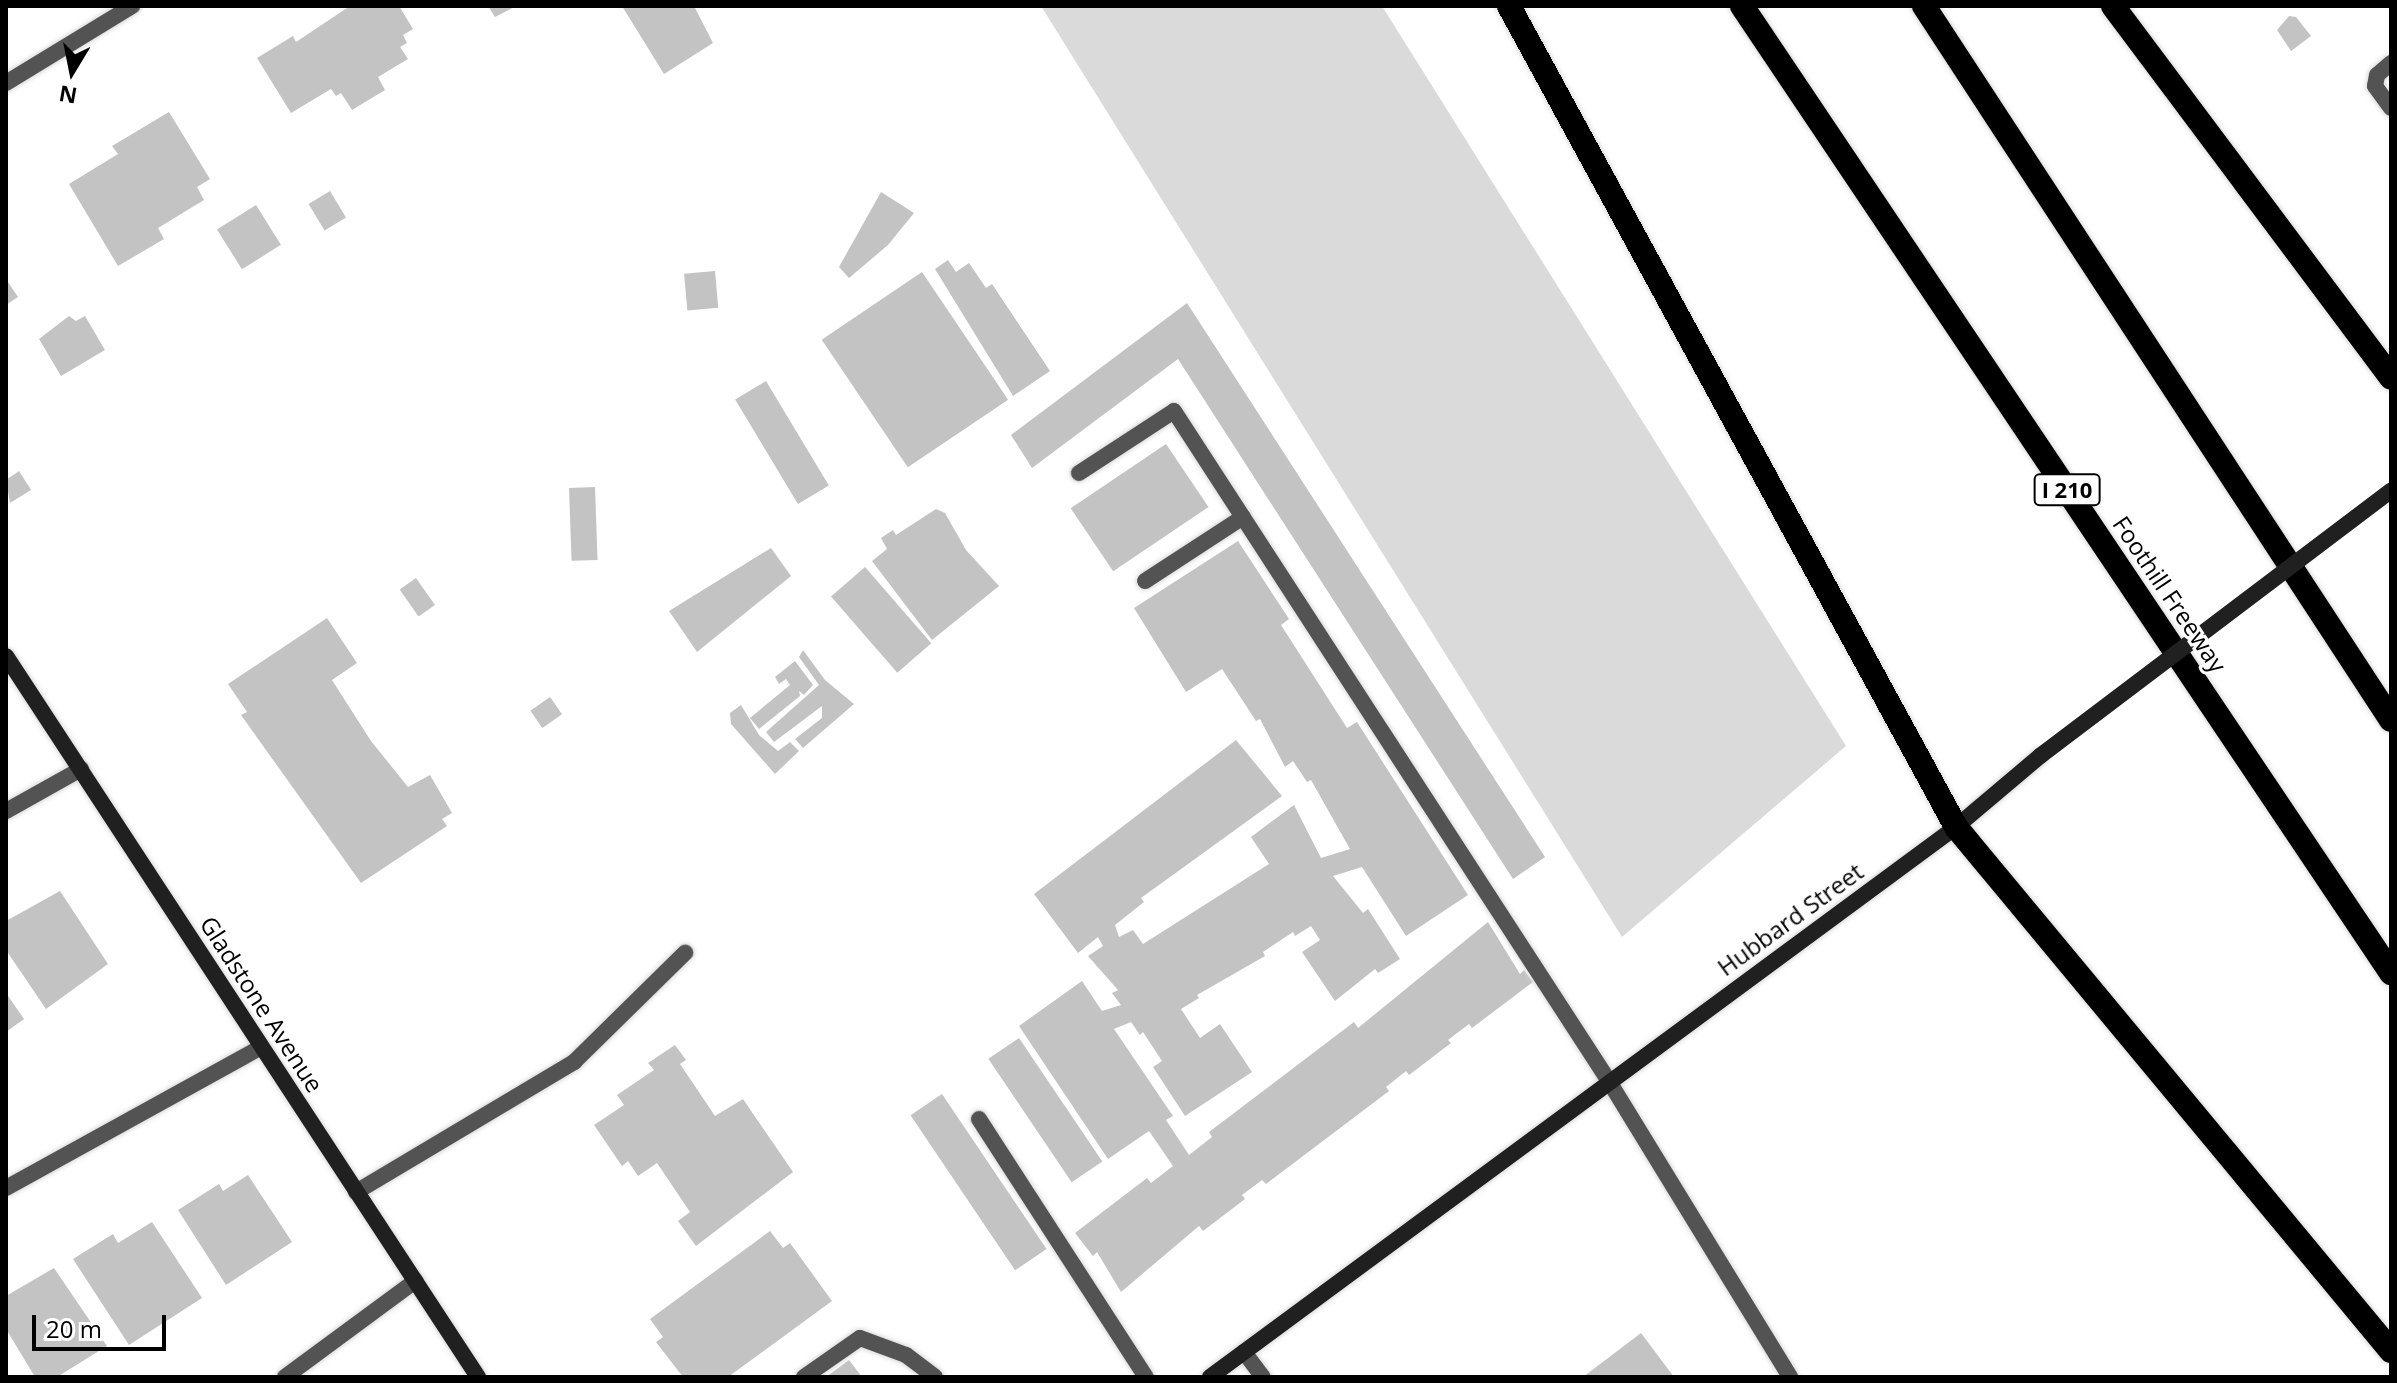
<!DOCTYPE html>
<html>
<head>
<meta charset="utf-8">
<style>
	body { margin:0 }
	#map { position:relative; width:2397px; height:1383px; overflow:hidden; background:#fff; font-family:"Open Sans",sans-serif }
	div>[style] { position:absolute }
	.green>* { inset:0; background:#dadada }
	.building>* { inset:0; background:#c3c3c3; transform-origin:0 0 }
	.roads { filter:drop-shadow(0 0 2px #dbdbdb) drop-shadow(0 0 2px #dbdbdb) }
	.lane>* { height:16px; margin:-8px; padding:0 8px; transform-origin:8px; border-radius:8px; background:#535353 }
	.street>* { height:16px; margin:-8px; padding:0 8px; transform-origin:8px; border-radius:8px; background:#535353 }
	.secondary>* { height:16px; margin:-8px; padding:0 8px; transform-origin:8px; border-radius:8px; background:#202020 }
	.highway>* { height:24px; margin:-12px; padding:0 12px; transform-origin:12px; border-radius:12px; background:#000 }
	.secondary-bridge>* { height:16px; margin:-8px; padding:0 8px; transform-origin:8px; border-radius:8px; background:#202020 }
	span { translate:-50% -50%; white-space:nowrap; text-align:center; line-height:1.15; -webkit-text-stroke:6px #fff; paint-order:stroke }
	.shield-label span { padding:2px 6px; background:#fff; border:2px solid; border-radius:6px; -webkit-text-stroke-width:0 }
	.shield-label { font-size:22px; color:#000; font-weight:700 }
	.street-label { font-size:24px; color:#000 }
	.frame { position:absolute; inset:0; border:8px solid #000; pointer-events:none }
	.north { position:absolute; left:32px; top:32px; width:80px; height:80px; -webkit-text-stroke:6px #fff; paint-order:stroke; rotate:190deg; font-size:22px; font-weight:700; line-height:32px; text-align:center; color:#000 }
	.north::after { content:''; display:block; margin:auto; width:28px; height:36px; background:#000; clip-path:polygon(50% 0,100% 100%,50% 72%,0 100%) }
	.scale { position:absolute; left:32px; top:1315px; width:134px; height:36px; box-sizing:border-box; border:4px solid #000; border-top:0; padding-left:10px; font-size:24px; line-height:28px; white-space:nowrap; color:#000; -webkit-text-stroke:6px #fff; paint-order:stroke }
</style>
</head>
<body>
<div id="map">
	<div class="green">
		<i style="clip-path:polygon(1041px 6px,1382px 6px,1846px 746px,1622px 937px)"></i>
	</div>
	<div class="building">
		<i style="clip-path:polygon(350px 6px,399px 6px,413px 29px,403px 35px,407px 43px,400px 47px,408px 59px,378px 77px,385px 90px,352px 110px,341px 93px,336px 96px,331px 89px,291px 113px,257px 58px,293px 36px,296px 42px)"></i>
		<i style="clip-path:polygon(488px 6px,516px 6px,495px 17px)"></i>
		<i style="clip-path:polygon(622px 6px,694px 6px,713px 43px,664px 74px)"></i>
		<i style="clip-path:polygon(2289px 16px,2296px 17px,2311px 36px,2291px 51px,2277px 30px)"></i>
		<i style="clip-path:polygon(169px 112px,210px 179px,197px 187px,204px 200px,158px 228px,164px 239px,118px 266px,69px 184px,118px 154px,112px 146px)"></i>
		<i style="left:330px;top:191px;width:31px;height:25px;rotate:59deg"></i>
		<i style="clip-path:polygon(881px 192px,914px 213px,888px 245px,849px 278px,839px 267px)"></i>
		<i style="left:256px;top:205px;width:47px;height:46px;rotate:58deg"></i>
		<i style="clip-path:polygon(948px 260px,956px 272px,969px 263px,986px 288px,992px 284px,1050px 371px,1013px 396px,935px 269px)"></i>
		<i style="left:715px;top:271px;width:37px;height:31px;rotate:85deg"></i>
		<i style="left:922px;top:272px;width:154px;height:121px;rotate:56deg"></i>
		<i style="clip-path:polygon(6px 279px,18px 297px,6px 305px)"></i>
		<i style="clip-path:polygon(1187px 303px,1545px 857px,1513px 879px,1178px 359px,1032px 468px,1011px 435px)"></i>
		<i style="clip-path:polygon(69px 316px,76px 321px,85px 316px,105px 350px,61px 376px,39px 339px)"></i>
		<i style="left:766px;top:381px;width:122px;height:36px;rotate:59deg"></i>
		<i style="left:1166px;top:444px;width:76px;height:115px;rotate:56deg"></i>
		<i style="clip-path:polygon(19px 471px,31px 490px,10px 503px,6px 480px)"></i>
		<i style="left:595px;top:487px;width:73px;height:26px;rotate:88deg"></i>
		<i style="clip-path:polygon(936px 509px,945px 513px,966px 550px,999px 586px,932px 640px,872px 561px,887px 549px,881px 538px,893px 530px,896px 535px)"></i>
		<i style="clip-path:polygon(1238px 541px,1289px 619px,1281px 625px,1347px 728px,1357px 722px,1468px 895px,1406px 936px,1362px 867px,1333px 876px,1363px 913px,1368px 909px,1400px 959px,1378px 973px,1375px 969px,1335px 1001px,1302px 952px,1320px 940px,1311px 926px,1295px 936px,1293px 932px,1263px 952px,1265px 956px,1197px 995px,1199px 998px,1181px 1009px,1200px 1038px,1220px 1024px,1252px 1072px,1185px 1116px,1153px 1067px,1162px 1061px,1143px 1032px,1140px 1035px,1131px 1022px,1114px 1029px,1173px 1116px,1166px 1120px,1189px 1155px,1212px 1137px,1209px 1132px,1354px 1022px,1358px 1028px,1488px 922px,1520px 974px,1524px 970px,1533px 982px,1472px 1028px,1469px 1024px,1448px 1040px,1451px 1043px,1409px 1075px,1406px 1071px,1386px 1087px,1389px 1091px,1266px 1184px,1262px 1180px,1242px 1195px,1245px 1199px,1203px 1231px,1199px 1226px,1121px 1292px,1097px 1252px,1093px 1256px,1075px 1233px,1147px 1178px,1151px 1183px,1173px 1166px,1149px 1131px,1108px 1159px,1019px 1026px,1082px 981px,1102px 1011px,1121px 1005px,1112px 993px,1118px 990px,1088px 956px,1103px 946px,1098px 937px,1078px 953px,1034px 894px,1236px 740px,1282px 796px,1141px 898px,1144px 902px,1115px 925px,1119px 937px,1133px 930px,1143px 944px,1269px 864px,1251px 837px,1294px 805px,1321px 858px,1350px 849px,1311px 780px,1307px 782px,1293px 761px,1285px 767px,1260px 719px,1256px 721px,1222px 669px,1186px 692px,1134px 608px)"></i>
		<i style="clip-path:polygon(771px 548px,791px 576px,697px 652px,669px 611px)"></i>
		<i style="left:865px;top:567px;width:101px;height:45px;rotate:49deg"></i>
		<i style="left:416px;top:578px;width:33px;height:20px;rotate:55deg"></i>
		<i style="clip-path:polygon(327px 618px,357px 663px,332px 680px,371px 741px,408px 787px,430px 775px,452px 813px,442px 819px,447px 826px,361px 883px,241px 715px,247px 712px,228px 684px)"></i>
		<i style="clip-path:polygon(803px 650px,825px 680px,854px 704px,803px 748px,795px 739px,822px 718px,822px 706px,774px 742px,766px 732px,819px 685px,799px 657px)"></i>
		<i style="clip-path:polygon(795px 661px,813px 685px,804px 695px,799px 691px,800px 696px,759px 729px,750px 718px,790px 685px,786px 679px,779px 684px,775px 677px)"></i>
		<i style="left:550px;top:697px;width:21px;height:24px;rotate:55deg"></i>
		<i style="clip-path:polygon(741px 705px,759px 735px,778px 751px,790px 742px,799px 751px,775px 774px,731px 724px,730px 713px)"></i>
		<i style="clip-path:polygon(60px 891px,108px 964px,46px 1009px,6px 950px,6px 921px)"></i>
		<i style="clip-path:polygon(6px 993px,24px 1019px,6px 1032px)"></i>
		<i style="left:1019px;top:1038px;width:149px;height:37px;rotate:56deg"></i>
		<i style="clip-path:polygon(675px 1045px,686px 1060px,680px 1064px,715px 1116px,743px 1099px,793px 1172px,696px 1246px,678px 1221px,690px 1212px,657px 1163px,638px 1176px,628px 1161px,622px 1166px,594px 1125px,624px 1105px,617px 1095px,654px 1070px,648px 1063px)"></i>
		<i style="left:942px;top:1094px;width:187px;height:38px;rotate:56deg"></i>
		<i style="clip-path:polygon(248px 1175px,292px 1242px,226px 1285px,178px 1210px,219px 1184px,223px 1191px)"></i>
		<i style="clip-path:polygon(152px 1222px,202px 1298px,129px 1345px,73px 1259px,113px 1234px,118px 1243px)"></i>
		<i style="clip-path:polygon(770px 1231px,783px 1248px,790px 1243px,832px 1301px,728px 1377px,683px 1377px,656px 1342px,663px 1337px,650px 1319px)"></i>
		<i style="clip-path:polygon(54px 1268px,107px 1346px,57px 1377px,35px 1377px,6px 1329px,6px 1296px)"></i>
		<i style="clip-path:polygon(1641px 1333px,1674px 1377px,1583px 1377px)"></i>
		<i style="clip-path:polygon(849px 1360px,862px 1377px,826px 1377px)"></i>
	</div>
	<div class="roads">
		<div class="lane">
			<i style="left:2391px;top:63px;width:18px;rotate:139deg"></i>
			<i style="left:2377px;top:75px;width:11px;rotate:100deg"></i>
			<i style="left:2375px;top:86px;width:27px;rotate:54deg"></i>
			<i style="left:1079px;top:473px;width:113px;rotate:-33.1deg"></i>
			<i style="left:1174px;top:411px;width:801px;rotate:57.02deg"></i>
			<i style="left:1610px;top:1083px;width:345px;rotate:58.5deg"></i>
			<i style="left:1145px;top:581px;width:117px;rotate:-33.1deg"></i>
			<i style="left:979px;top:1119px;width:307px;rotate:57.1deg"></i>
			<i style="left:356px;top:1192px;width:254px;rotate:-30.8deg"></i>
			<i style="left:574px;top:1062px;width:156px;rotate:-44.5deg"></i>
			<i style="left:1244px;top:1352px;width:31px;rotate:53deg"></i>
			<i style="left:285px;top:1377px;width:162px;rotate:-36.4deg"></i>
			<i style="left:804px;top:1377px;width:68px;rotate:-34.9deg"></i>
			<i style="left:860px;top:1338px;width:49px;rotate:20.3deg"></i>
			<i style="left:906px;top:1355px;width:36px;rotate:37deg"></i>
		</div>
		<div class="street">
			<i style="left:6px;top:83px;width:148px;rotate:-31.4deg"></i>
			<i style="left:6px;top:811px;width:86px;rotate:-29.2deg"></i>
			<i style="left:6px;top:1188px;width:291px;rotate:-28.9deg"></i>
		</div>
		<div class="secondary">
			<i style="left:6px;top:656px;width:862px;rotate:56.79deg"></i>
			<i style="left:1210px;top:1377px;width:927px;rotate:-36.4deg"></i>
			<i style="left:1956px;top:827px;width:110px;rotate:-40.2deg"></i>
		</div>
		<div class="highway">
			<i style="left:1509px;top:6px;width:935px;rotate:61.43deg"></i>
			<i style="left:1956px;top:827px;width:681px;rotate:50.3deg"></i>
			<i style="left:1742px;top:6px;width:1165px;rotate:56.13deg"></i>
			<i style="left:1924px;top:6px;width:853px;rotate:56.81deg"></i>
			<i style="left:2113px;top:6px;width:464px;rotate:53.2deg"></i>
		</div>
	</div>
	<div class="secondary-bridge">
		<i style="left:2040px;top:756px;width:440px;rotate:-37.1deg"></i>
	</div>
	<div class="shield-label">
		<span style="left:2067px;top:490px">I 210</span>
	</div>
	<div class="street-label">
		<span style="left:2170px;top:594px;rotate:56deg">Foothill Freeway</span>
		<span style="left:1790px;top:919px;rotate:-36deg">Hubbard Street</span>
		<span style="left:262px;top:1004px;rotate:57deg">Gladstone Avenue</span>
	</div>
	<div class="frame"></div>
	<div class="north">N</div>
	<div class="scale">20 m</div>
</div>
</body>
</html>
